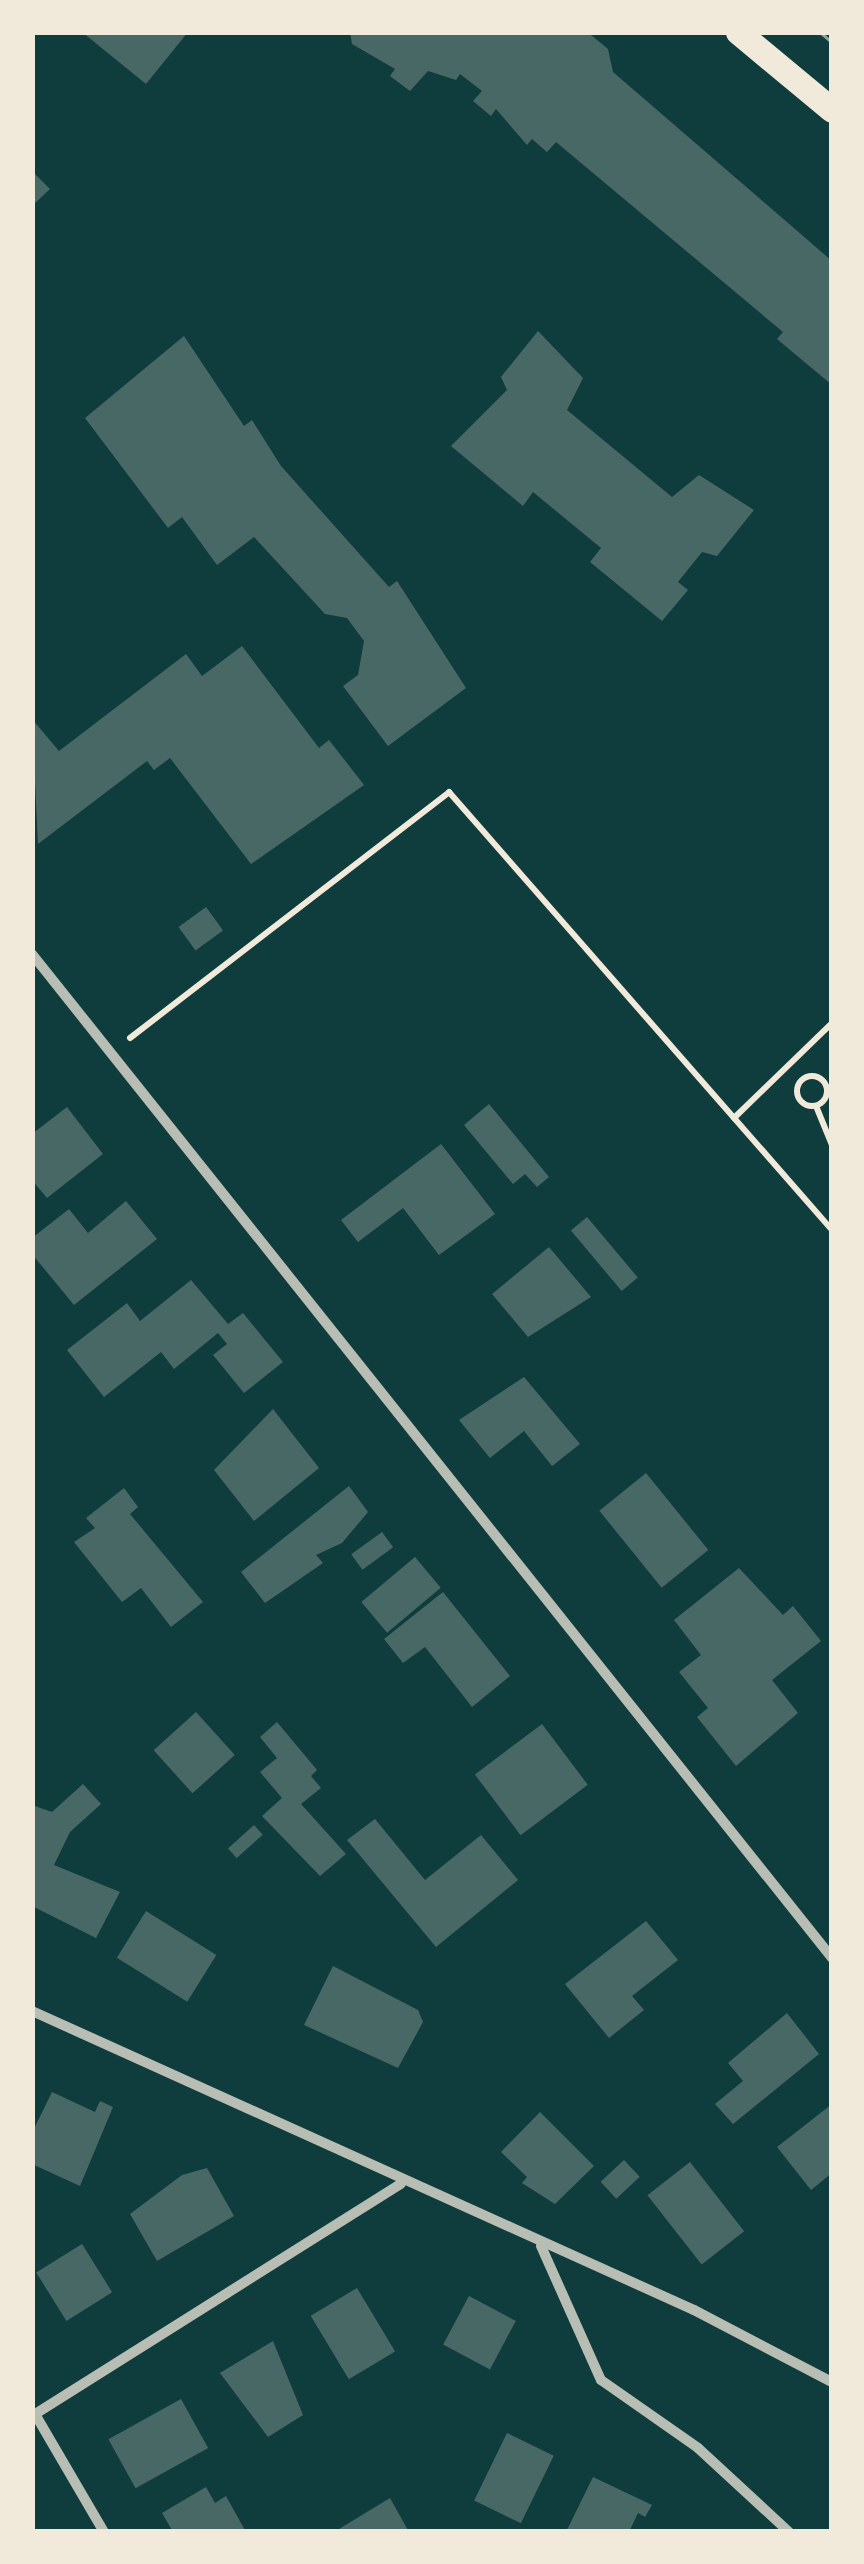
<!DOCTYPE html>
<html>
<head>
<meta charset="utf-8">
<style>
	body { margin:0 }
	#map { position:relative; width:864px; height:2564px; overflow:hidden; background:#0f3d3e; font-family:"Public Sans",sans-serif }
	div>[style] { position:absolute }
	.building>* { inset:0; background:#486865; transform-origin:0 0 }
	.path>* { height:6px; margin:-3px; padding:0 3px; transform-origin:3px; border-radius:3px; background:#f1e9da }
	.path>.ring { margin:-3px; padding:0; box-sizing:content-box; background:none; border:6px solid #f1e9da; border-radius:50% }
	.minor>* { height:10px; margin:-5px; padding:0 5px; transform-origin:5px; border-radius:5px; background:#b8beb3 }
	.primary>* { height:25px; margin:-12.5px; padding:0 12.5px; transform-origin:12.5px; border-radius:12.5px; background:#f1e9da }
	.tram>* { height:2.5px; margin:-1.25px; padding:0 1.25px; transform-origin:1.25px; border-radius:1.25px; background:#97a49c }
	span { translate:-50% -50%; white-space:nowrap; text-align:center; line-height:1.15; -webkit-text-stroke:9px #f1e9da; paint-order:stroke }
	.frame { position:absolute; inset:0; border:35px solid #f1e9da; pointer-events:none }
</style>
</head>
<body>
<div id="map">
	<div class="building">
		<i style="clip-path:polygon(82px 32px,188px 32px,146px 84px)"></i>
		<i style="clip-path:polygon(350px 32px,591px 35px,608px 49px,613px 72px,832px 261px,832px 385px,777px 339px,783px 332px,556px 142px,547px 152px,532px 139px,527px 145px,496px 109px,491px 116px,473px 101px,482px 91px,460px 74px,456px 80px,428px 71px,410px 91px,390px 76px,395px 69px,352px 44px)"></i>
		<i style="clip-path:polygon(32px 171px,50px 189px,32px 206px)"></i>
		<i style="clip-path:polygon(538px 331px,583px 378px,567px 410px,672px 497px,699px 475px,754px 510px,717px 556px,702px 552px,678px 582px,688px 590px,662px 621px,590px 562px,601px 548px,533px 492px,523px 506px,451px 446px,507px 390px,501px 377px)"></i>
		<i style="clip-path:polygon(184px 336px,244px 426px,252px 420px,281px 466px,389px 587px,397px 581px,466px 688px,388px 746px,343px 686px,358px 675px,364px 641px,347px 618px,325px 614px,254px 537px,217px 565px,182px 517px,168px 528px,85px 418px)"></i>
		<i style="clip-path:polygon(242px 646px,319px 748px,329px 740px,364px 785px,251px 864px,170px 758px,154px 770px,147px 761px,38px 844px,32px 719px,59px 751px,186px 654px,202px 676px)"></i>
		<i style="left:206px;top:907px;width:29px;height:34px;rotate:54deg"></i>
		<i style="clip-path:polygon(489px 1104px,549px 1177px,537px 1187px,525px 1174px,513px 1184px,464px 1125px)"></i>
		<i style="clip-path:polygon(67px 1107px,103px 1154px,47px 1198px,32px 1180px,32px 1134px)"></i>
		<i style="clip-path:polygon(441px 1144px,495px 1214px,439px 1255px,403px 1208px,358px 1242px,341px 1220px)"></i>
		<i style="clip-path:polygon(126px 1201px,157px 1239px,74px 1305px,32px 1254px,32px 1238px,69px 1209px,88px 1233px)"></i>
		<i style="left:587px;top:1217px;width:79px;height:21px;rotate:50deg"></i>
		<i style="clip-path:polygon(549px 1247px,591px 1297px,528px 1337px,492px 1294px)"></i>
		<i style="clip-path:polygon(191px 1280px,228px 1324px,243px 1313px,283px 1362px,244px 1393px,213px 1355px,227px 1344px,218px 1333px,174px 1369px,161px 1352px,104px 1397px,67px 1350px,127px 1303px,140px 1321px)"></i>
		<i style="clip-path:polygon(524px 1377px,580px 1444px,552px 1466px,524px 1431px,490px 1458px,459px 1420px)"></i>
		<i style="clip-path:polygon(273px 1409px,319px 1468px,254px 1521px,214px 1470px)"></i>
		<i style="left:646px;top:1473px;width:99px;height:60px;rotate:51deg"></i>
		<i style="clip-path:polygon(349px 1486px,368px 1512px,342px 1543px,316px 1555px,323px 1563px,265px 1603px,241px 1572px)"></i>
		<i style="clip-path:polygon(124px 1488px,138px 1507px,130px 1514px,203px 1602px,171px 1627px,141px 1588px,122px 1602px,74px 1542px,95px 1528px,86px 1518px)"></i>
		<i style="left:382px;top:1532px;width:19px;height:38px;rotate:54deg"></i>
		<i style="left:415px;top:1557px;width:40px;height:70px;rotate:50deg"></i>
		<i style="clip-path:polygon(739px 1568px,783px 1615px,793px 1606px,821px 1641px,772px 1680px,798px 1713px,736px 1766px,697px 1717px,708px 1708px,679px 1672px,701px 1655px,674px 1620px)"></i>
		<i style="clip-path:polygon(443px 1592px,510px 1676px,472px 1707px,425px 1647px,403px 1663px,384px 1639px)"></i>
		<i style="left:196px;top:1712px;width:58px;height:57px;rotate:48deg"></i>
		<i style="clip-path:polygon(277px 1722px,317px 1770px,311px 1776px,321px 1788px,301px 1804px,346px 1854px,320px 1876px,262px 1816px,282px 1798px,260px 1772px,277px 1758px,260px 1737px)"></i>
		<i style="left:542px;top:1724px;width:76px;height:84px;rotate:53deg"></i>
		<i style="clip-path:polygon(83px 1784px,101px 1804px,70px 1832px,54px 1865px,120px 1892px,96px 1938px,32px 1906px,32px 1805px,52px 1812px)"></i>
		<i style="clip-path:polygon(375px 1819px,425px 1880px,481px 1835px,518px 1880px,436px 1947px,347px 1840px)"></i>
		<i style="left:254px;top:1825px;width:13px;height:35px;rotate:48deg"></i>
		<i style="left:146px;top:1911px;width:83px;height:55px;rotate:32deg"></i>
		<i style="clip-path:polygon(646px 1921px,678px 1960px,632px 1996px,644px 2010px,609px 2038px,565px 1984px)"></i>
		<i style="clip-path:polygon(333px 1966px,418px 2010px,423px 2022px,398px 2068px,304px 2025px)"></i>
		<i style="clip-path:polygon(787px 2013px,819px 2054px,733px 2124px,715px 2104px,743px 2081px,728px 2063px)"></i>
		<i style="clip-path:polygon(52px 2092px,95px 2112px,100px 2101px,113px 2107px,80px 2186px,32px 2164px,32px 2133px)"></i>
		<i style="clip-path:polygon(832px 2104px,832px 2173px,811px 2190px,777px 2147px)"></i>
		<i style="clip-path:polygon(540px 2112px,594px 2166px,555px 2204px,522px 2183px,527px 2177px,501px 2152px)"></i>
		<i style="left:624px;top:2160px;width:23px;height:32px;rotate:47deg"></i>
		<i style="left:690px;top:2162px;width:88px;height:54px;rotate:52deg"></i>
		<i style="clip-path:polygon(207px 2168px,234px 2216px,157px 2261px,130px 2214px,182px 2175px)"></i>
		<i style="left:82px;top:2244px;width:57px;height:54px;rotate:58deg"></i>
		<i style="left:357px;top:2288px;width:74px;height:54px;rotate:59deg"></i>
		<i style="left:469px;top:2296px;width:53px;height:55px;rotate:28deg"></i>
		<i style="clip-path:polygon(273px 2341px,303px 2415px,268px 2437px,220px 2373px)"></i>
		<i style="left:181px;top:2399px;width:56px;height:83px;rotate:61deg"></i>
		<i style="left:507px;top:2433px;width:52px;height:75px;rotate:26deg"></i>
		<i style="clip-path:polygon(593px 2477px,652px 2505px,645px 2517px,638px 2513px,629px 2532px,566px 2532px)"></i>
		<i style="clip-path:polygon(206px 2487px,215px 2503px,226px 2496px,246px 2532px,173px 2532px,162px 2513px)"></i>
		<i style="clip-path:polygon(390px 2498px,409px 2532px,341px 2532px,339px 2529px)"></i>
	</div>
	<div class="path">
		<i style="left:130px;top:1038px;width:403px;rotate:-37.6deg"></i>
		<i style="left:449px;top:792px;width:582px;rotate:48.83deg"></i>
		<i class="ring" style="left:797px;top:1076px;width:24px;height:24px"></i>
		<i style="left:816px;top:1106px;width:42px;rotate:67.7deg"></i>
		<i style="left:734px;top:1118px;width:136px;rotate:-44.1deg"></i>
	</div>
	<div class="minor">
		<i style="left:32px;top:954px;width:1284px;rotate:51.45deg"></i>
		<i style="left:32px;top:2011px;width:726px;rotate:24.31deg"></i>
		<i style="left:694px;top:2310px;width:156px;rotate:27.6deg"></i>
		<i style="left:541px;top:2246px;width:147px;rotate:65.9deg"></i>
		<i style="left:601px;top:2380px;width:118px;rotate:35deg"></i>
		<i style="left:698px;top:2448px;width:124px;rotate:42.7deg"></i>
		<i style="left:35px;top:2414px;width:137px;rotate:59.7deg"></i>
		<i style="left:32px;top:2416px;width:436px;rotate:-32.2deg"></i>
	</div>
	<div class="primary">
		<i style="left:738px;top:32px;width:122px;rotate:39.7deg"></i>
	</div>
	<div class="tram">
		<i style="left:820px;top:32px;width:16px;rotate:40deg"></i>
	</div>
	<div class="frame"></div>
</div>
</body>
</html>
